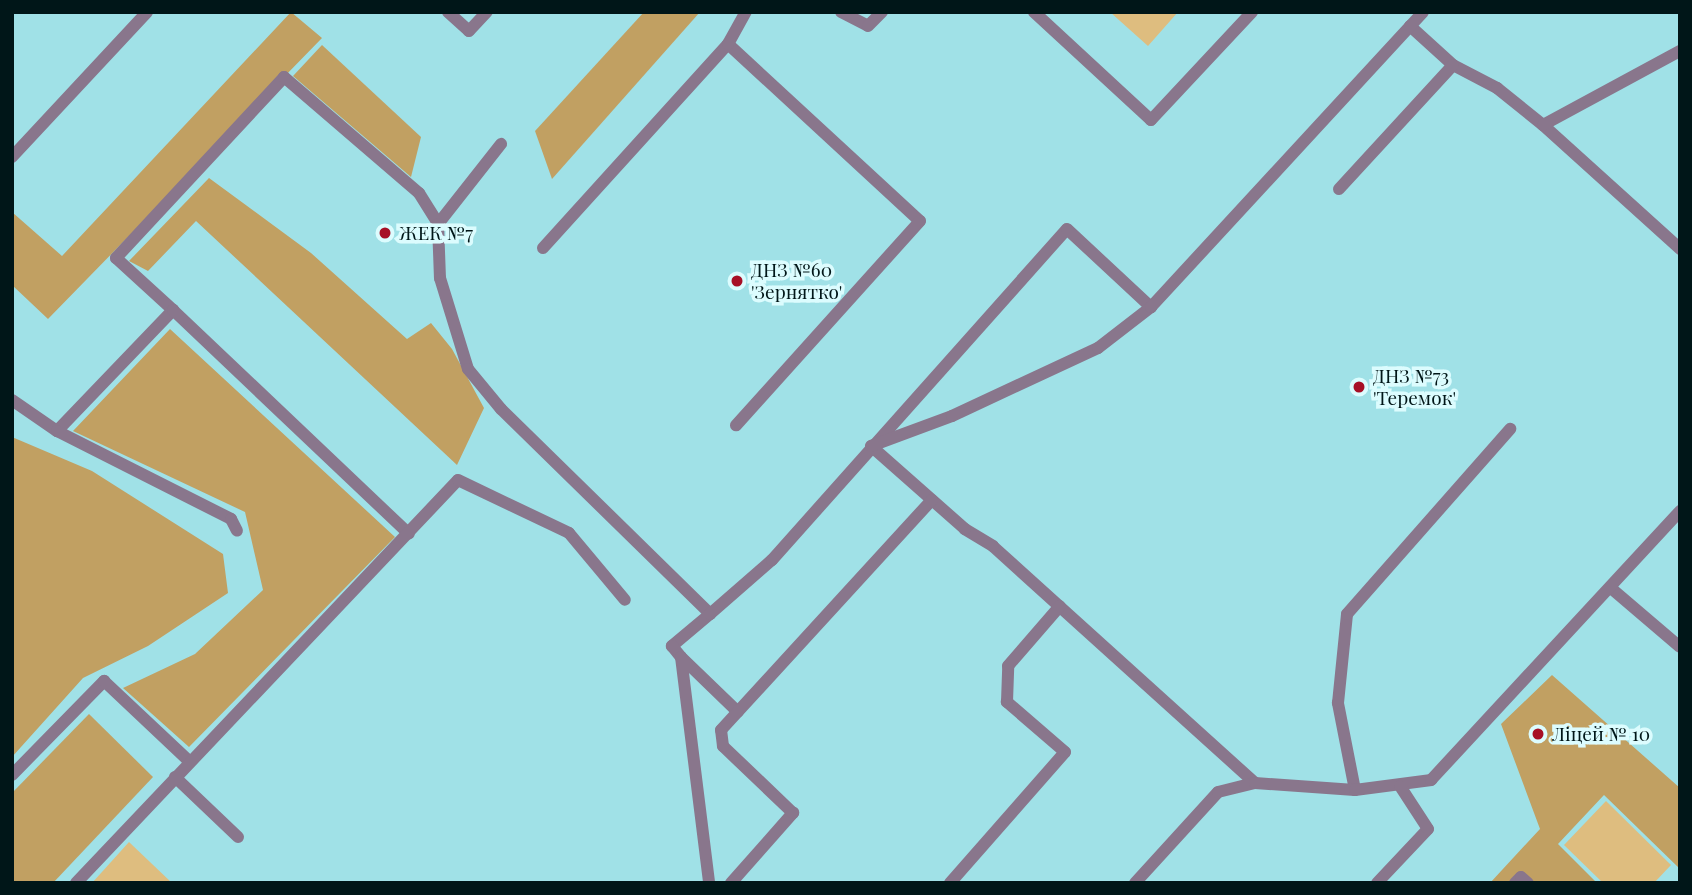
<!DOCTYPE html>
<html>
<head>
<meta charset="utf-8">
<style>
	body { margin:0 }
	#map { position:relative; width:1692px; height:895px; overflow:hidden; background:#a0e1e7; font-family:"Playfair Display",serif }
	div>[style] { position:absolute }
	.green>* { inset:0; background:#debd7f }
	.forest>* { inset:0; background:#c1a062 }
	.lane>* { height:12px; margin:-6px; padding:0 6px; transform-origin:6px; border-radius:6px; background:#89768c }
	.dots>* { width:19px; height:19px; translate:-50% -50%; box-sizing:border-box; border:4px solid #dcfcfe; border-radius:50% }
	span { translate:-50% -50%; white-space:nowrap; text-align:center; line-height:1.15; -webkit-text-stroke:7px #dcfcfe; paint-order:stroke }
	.poi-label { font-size:19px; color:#001618 }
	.left { translate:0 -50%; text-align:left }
	.frame { position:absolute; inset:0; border:14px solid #001618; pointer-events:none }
</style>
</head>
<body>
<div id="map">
	<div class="green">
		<i style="clip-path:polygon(1110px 12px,1178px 12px,1148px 46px)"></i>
		<i style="clip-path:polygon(1606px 801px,1671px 865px,1654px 883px,1603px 883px,1564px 845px)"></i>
		<i style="clip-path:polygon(129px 842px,172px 883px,92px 883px)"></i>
	</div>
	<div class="forest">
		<i style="clip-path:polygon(291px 12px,322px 38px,48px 319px,12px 285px,12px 212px,62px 256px)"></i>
		<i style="clip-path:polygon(644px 12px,700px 12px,552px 179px,535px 131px)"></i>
		<i style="clip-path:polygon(322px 45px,421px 137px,411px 177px,293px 76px)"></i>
		<i style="clip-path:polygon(209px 178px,311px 253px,407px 339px,431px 323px,452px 349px,484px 408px,457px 465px,196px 221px,148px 271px,129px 261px)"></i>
		<i style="clip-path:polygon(170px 329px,395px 537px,189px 747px,123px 688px,195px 654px,263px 590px,245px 512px,73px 431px)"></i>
		<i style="clip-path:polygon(12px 437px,92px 471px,223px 554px,228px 593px,148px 646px,83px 678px,12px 757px)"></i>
		<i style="clip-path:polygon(1552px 675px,1680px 788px,1680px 869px,1604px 795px,1558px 844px,1597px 883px,1490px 883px,1540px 829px,1501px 724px)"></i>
		<i style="clip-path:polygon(89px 714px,153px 777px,53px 883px,12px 883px,12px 793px)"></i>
	</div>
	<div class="lane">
		<i style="left:448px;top:12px;width:28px;rotate:42deg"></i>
		<i style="left:469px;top:31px;width:26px;rotate:-47deg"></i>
		<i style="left:841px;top:12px;width:30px;rotate:27deg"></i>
		<i style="left:868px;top:26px;width:20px;rotate:-45deg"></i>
		<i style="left:1034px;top:12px;width:159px;rotate:42.7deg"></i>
		<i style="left:1151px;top:120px;width:148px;rotate:-46.9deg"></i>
		<i style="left:1410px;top:26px;width:58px;rotate:42.2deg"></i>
		<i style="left:1453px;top:65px;width:50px;rotate:27.6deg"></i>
		<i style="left:1497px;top:88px;width:59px;rotate:38.8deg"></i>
		<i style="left:1543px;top:125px;width:185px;rotate:42.1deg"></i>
		<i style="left:728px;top:44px;width:261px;rotate:42.7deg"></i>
		<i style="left:920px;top:221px;width:275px;rotate:132deg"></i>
		<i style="left:1543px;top:125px;width:156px;rotate:-28.4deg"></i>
		<i style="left:12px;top:157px;width:198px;rotate:-47deg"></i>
		<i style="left:1339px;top:189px;width:168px;rotate:-47.4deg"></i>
		<i style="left:438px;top:224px;width:102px;rotate:-51.8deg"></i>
		<i style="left:543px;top:248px;width:275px;rotate:-47.8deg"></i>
		<i style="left:728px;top:44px;width:37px;rotate:-61deg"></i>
		<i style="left:173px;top:310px;width:77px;rotate:-137.6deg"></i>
		<i style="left:116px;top:258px;width:247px;rotate:-47.1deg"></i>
		<i style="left:284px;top:77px;width:178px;rotate:40.7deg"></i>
		<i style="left:419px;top:193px;width:36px;rotate:58deg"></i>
		<i style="left:438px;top:224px;width:54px;rotate:87.9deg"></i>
		<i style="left:440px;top:278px;width:95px;rotate:72.9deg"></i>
		<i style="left:468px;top:369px;width:52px;rotate:50.5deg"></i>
		<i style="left:501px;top:409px;width:293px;rotate:44.4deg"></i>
		<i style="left:710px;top:614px;width:50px;rotate:139.9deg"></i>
		<i style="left:672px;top:646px;width:14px;rotate:51deg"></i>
		<i style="left:681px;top:657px;width:228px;rotate:82.9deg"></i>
		<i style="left:12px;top:400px;width:55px;rotate:34.6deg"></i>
		<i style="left:57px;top:431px;width:168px;rotate:-46.2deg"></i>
		<i style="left:173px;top:310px;width:325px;rotate:43.5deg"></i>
		<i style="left:57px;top:431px;width:195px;rotate:26.8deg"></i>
		<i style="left:231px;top:519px;width:13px;rotate:63deg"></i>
		<i style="left:1612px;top:589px;width:89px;rotate:40.5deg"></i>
		<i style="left:710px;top:614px;width:82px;rotate:-41.1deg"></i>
		<i style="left:772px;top:560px;width:443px;rotate:-48.3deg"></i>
		<i style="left:1067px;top:229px;width:115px;rotate:42.9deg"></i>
		<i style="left:681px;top:657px;width:79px;rotate:44deg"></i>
		<i style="left:12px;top:775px;width:132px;rotate:-45.6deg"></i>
		<i style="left:104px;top:681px;width:117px;rotate:43.3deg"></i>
		<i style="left:175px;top:777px;width:87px;rotate:43.6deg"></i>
		<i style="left:1255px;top:783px;width:353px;rotate:-137.9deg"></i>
		<i style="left:993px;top:546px;width:33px;rotate:-149deg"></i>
		<i style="left:965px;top:529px;width:125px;rotate:-138.6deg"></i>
		<i style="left:871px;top:446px;width:86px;rotate:-20.3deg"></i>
		<i style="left:952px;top:416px;width:161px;rotate:-25deg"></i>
		<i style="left:1098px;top:348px;width:67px;rotate:-37.7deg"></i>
		<i style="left:1151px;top:307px;width:401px;rotate:-47.3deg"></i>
		<i style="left:1355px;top:790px;width:89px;rotate:-101.1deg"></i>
		<i style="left:1338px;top:703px;width:89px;rotate:-84.2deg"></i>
		<i style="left:1347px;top:614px;width:247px;rotate:-48.6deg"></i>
		<i style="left:76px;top:883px;width:555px;rotate:-46.53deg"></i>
		<i style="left:458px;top:480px;width:123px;rotate:25.5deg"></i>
		<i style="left:569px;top:533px;width:87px;rotate:50.1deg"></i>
		<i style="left:731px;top:883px;width:94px;rotate:-48.5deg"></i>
		<i style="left:793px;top:813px;width:97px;rotate:-136.3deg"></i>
		<i style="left:723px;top:746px;width:16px;rotate:-97deg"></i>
		<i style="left:721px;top:730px;width:312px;rotate:-47.5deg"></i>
		<i style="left:950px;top:883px;width:174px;rotate:-48.7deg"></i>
		<i style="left:1065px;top:752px;width:77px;rotate:-139.2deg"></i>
		<i style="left:1007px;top:702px;width:36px;rotate:-88deg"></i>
		<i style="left:1008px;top:666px;width:79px;rotate:-49.1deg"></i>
		<i style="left:1135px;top:883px;width:123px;rotate:-47.6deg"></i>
		<i style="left:1218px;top:792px;width:38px;rotate:-14deg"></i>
		<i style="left:1255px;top:783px;width:100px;rotate:4deg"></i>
		<i style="left:1355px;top:790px;width:77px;rotate:-7.5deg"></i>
		<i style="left:1431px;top:780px;width:367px;rotate:-47.2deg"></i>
		<i style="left:1377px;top:883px;width:74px;rotate:-46.6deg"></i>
		<i style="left:1428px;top:829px;width:51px;rotate:-123.1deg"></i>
		<i style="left:1515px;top:883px;width:8px;rotate:-45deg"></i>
		<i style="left:1521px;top:877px;width:9px;rotate:41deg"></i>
	</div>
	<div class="dots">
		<i style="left:385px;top:233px;background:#a71026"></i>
		<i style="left:737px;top:281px;background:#a71026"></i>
		<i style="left:1359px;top:387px;background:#a71026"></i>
		<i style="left:1538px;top:734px;background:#a71026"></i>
	</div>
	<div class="poi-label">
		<span class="left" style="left:399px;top:233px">ЖЕК №7</span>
		<span class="left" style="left:751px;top:281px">ДНЗ №60<br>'Зернятко'</span>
		<span class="left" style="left:1373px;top:387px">ДНЗ №73<br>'Теремок'</span>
		<span class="left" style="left:1552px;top:734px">Ліцей № 10</span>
	</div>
	<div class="frame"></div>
</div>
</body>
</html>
